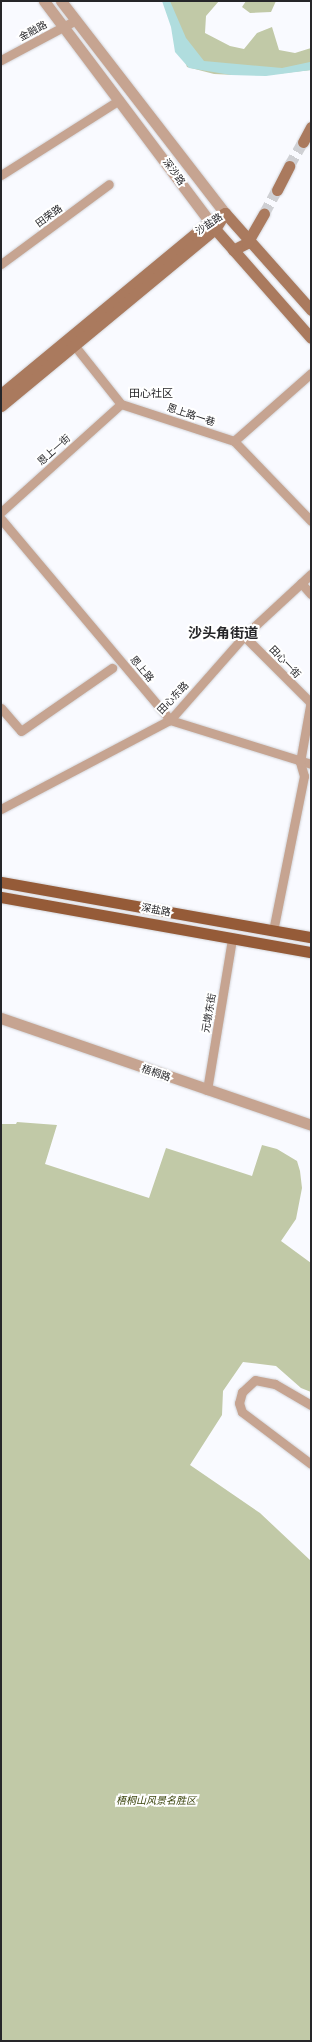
<!DOCTYPE html>
<html>
<head>
<meta charset="utf-8">
<style>
	body { margin:0 }
	#map { position:relative; width:312px; height:2042px; overflow:hidden; background:#f9faff; font-family:"Noto Serif","Noto Sans SC",serif }
	div>[style] { position:absolute }
	.forest>* { inset:0; background:#c1c9a7 }
	.water>* { inset:0; background:#b0ddde }
	.secondary-tunnel>* { height:11px; margin-top:-5.5px; transform-origin:0; background:repeating-linear-gradient(90deg,#cfd0d4 0 11px,transparent 0 16.5px) }
	.roads { filter:drop-shadow(0 0 1px #d3d4d8) drop-shadow(0 0 1px #d3d4d8) }
	.minor>* { height:9px; margin:-4.5px; padding:0 4.5px; transform-origin:4.5px; border-radius:4.5px; background:#c6a491 }
	.tertiary>* { height:11px; margin:-5.5px; padding:0 5.5px; transform-origin:5.5px; border-radius:5.5px; background:#c6a491 }
	.secondary>* { height:11px; margin:-5.5px; padding:0 5.5px; transform-origin:5.5px; border-radius:5.5px; background:#aa7a5e }
	.primary>* { height:11px; margin:-5.5px; padding:0 5.5px; transform-origin:5.5px; border-radius:5.5px; background:#955b38 }
	span { translate:-50% -50%; white-space:nowrap; text-align:center; line-height:1.15; -webkit-text-stroke:4px #fff; paint-order:stroke }
	.street-label { font-size:10px; color:#262629 }
	.park-label { font-size:10px; color:#3a430b; font-style:italic }
	.neighbourhood-label { font-size:11px; color:#262629 }
	.district-label { font-size:14px; color:#262629; font-weight:700 }
	.frame { position:absolute; inset:0; border:2px solid #262629; pointer-events:none }
</style>
</head>
<body>
<div id="map">
	<div class="forest">
		<i style="clip-path:polygon(165px 1px,219px 1px,206px 16px,205px 33px,230px 46px,244px 49px,257px 33px,272px 27px,279px 50px,295px 53px,311px 48px,311px 70px,267px 75px,235px 75px,214px 74px,187px 67px)"></i>
		<i style="clip-path:polygon(246px 1px,276px 1px,271px 12px,250px 13px,242px 7px)"></i>
		<i style="clip-path:polygon(17px 1122px,57px 1125px,45px 1164px,149px 1198px,166px 1148px,252px 1176px,262px 1145px,277px 1149px,297px 1161px,300px 1171px,302px 1188px,296px 1219px,281px 1241px,311px 1263px,311px 1392px,301px 1388px,276px 1366px,243px 1362px,223px 1391px,222px 1415px,190px 1465px,260px 1513px,311px 1561px,311px 2041px,1px 2041px,1px 1124px,16px 1124px)"></i>
	</div>
	<div class="water">
		<i style="clip-path:polygon(162px 1px,170px 1px,186px 38px,204px 61px,282px 68px,310px 62px,311px 70px,266px 76px,231px 75px,189px 68px,175px 52px,171px 27px)"></i>
	</div>
	<div class="secondary-tunnel">
		<i style="left:289px;top:166px;width:28px;rotate:-60deg"></i>
		<i style="left:264px;top:214px;width:27px;rotate:-62deg"></i>
	</div>
	<div class="roads">
		<div class="minor">
			<i style="left:1px;top:60px;width:85px;rotate:-28.1deg"></i>
			<i style="left:1px;top:175px;width:140px;rotate:-32.4deg"></i>
			<i style="left:1px;top:264px;width:134px;rotate:-36.5deg"></i>
			<i style="left:74px;top:345px;width:75px;rotate:51.5deg"></i>
			<i style="left:121px;top:404px;width:119px;rotate:18.1deg"></i>
			<i style="left:234px;top:441px;width:111px;rotate:46.1deg"></i>
			<i style="left:234px;top:441px;width:103px;rotate:-41.4deg"></i>
			<i style="left:1px;top:512px;width:161px;rotate:-42deg"></i>
			<i style="left:1px;top:519px;width:263px;rotate:49.9deg"></i>
			<i style="left:170px;top:720px;width:148px;rotate:17.3deg"></i>
			<i style="left:301px;top:583px;width:15px;rotate:48deg"></i>
			<i style="left:244px;top:636px;width:95px;rotate:45deg"></i>
			<i style="left:1px;top:708px;width:30px;rotate:49deg"></i>
			<i style="left:21px;top:731px;width:111px;rotate:-34.7deg"></i>
			<i style="left:1px;top:809px;width:191px;rotate:-27.8deg"></i>
			<i style="left:170px;top:720px;width:112px;rotate:-48.6deg"></i>
			<i style="left:244px;top:636px;width:91px;rotate:-42.8deg"></i>
			<i style="left:273px;top:931px;width:158px;rotate:-78.7deg"></i>
			<i style="left:304px;top:776px;width:15px;rotate:-106deg"></i>
			<i style="left:300px;top:762px;width:63px;rotate:-79.9deg"></i>
			<i style="left:207px;top:1090px;width:153px;rotate:-80.6deg"></i>
			<i style="left:311px;top:1405px;width:42px;rotate:-149.7deg"></i>
			<i style="left:275px;top:1384px;width:20px;rotate:-169deg"></i>
			<i style="left:255px;top:1380px;width:18px;rotate:137deg"></i>
			<i style="left:242px;top:1392px;width:11px;rotate:105deg"></i>
			<i style="left:239px;top:1403px;width:9px;rotate:72deg"></i>
			<i style="left:242px;top:1412px;width:86px;rotate:37deg"></i>
		</div>
		<div class="tertiary">
			<i style="left:44px;top:1px;width:285px;rotate:53.1deg"></i>
			<i style="left:61px;top:1px;width:268px;rotate:52.3deg"></i>
			<i style="left:1px;top:1018px;width:328px;rotate:19deg"></i>
		</div>
		<div class="secondary">
			<i style="left:303px;top:142px;width:17px;rotate:-62deg"></i>
			<i style="left:277px;top:190px;width:27px;rotate:-63deg"></i>
			<i style="left:225px;top:213px;width:130px;rotate:48.4deg"></i>
			<i style="left:215px;top:229px;width:145px;rotate:48.6deg"></i>
			<i style="left:233px;top:250px;width:16px;rotate:-27deg"></i>
			<i style="left:247px;top:243px;width:34px;rotate:-60deg"></i>
			<i style="left:1px;top:394px;width:270px;rotate:-39.6deg"></i>
			<i style="left:209px;top:222px;width:16px;rotate:-30deg"></i>
			<i style="left:1px;top:406px;width:278px;rotate:-39.6deg"></i>
			<i style="left:215px;top:229px;width:19px;rotate:-58deg"></i>
		</div>
		<div class="primary">
			<i style="left:1px;top:882px;width:315px;rotate:10.1deg"></i>
			<i style="left:1px;top:897px;width:315px;rotate:10.1deg"></i>
		</div>
	</div>
	<div class="street-label">
		<span style="left:33px;top:31px;rotate:-28deg">金融路</span>
		<span style="left:174px;top:172px;rotate:54deg">深沙路</span>
		<span style="left:49px;top:216px;rotate:-36deg">田荣路</span>
		<span style="left:209px;top:224px;rotate:-34deg">沙盐路</span>
		<span style="left:191px;top:415px;rotate:18deg">恩上路一巷</span>
		<span style="left:54px;top:450px;rotate:-42deg">恩上一街</span>
		<span style="left:285px;top:662px;rotate:46deg">田心一街</span>
		<span style="left:142px;top:669px;rotate:50deg">恩上路</span>
		<span style="left:173px;top:698px;rotate:-46deg">田心东路</span>
		<span style="left:156px;top:910px;rotate:10deg">深盐路</span>
		<span style="left:209px;top:1013px;rotate:-80deg">元墩东街</span>
		<span style="left:156px;top:1073px;rotate:19deg">梧桐路</span>
	</div>
	<div class="park-label">
		<span style="left:156px;top:1801px">梧桐山风景名胜区</span>
	</div>
	<div class="neighbourhood-label">
		<span style="left:151px;top:393px">田心社区</span>
	</div>
	<div class="district-label">
		<span style="left:223px;top:633px">沙头角街道</span>
	</div>
	<div class="frame"></div>
</div>
</body>
</html>
